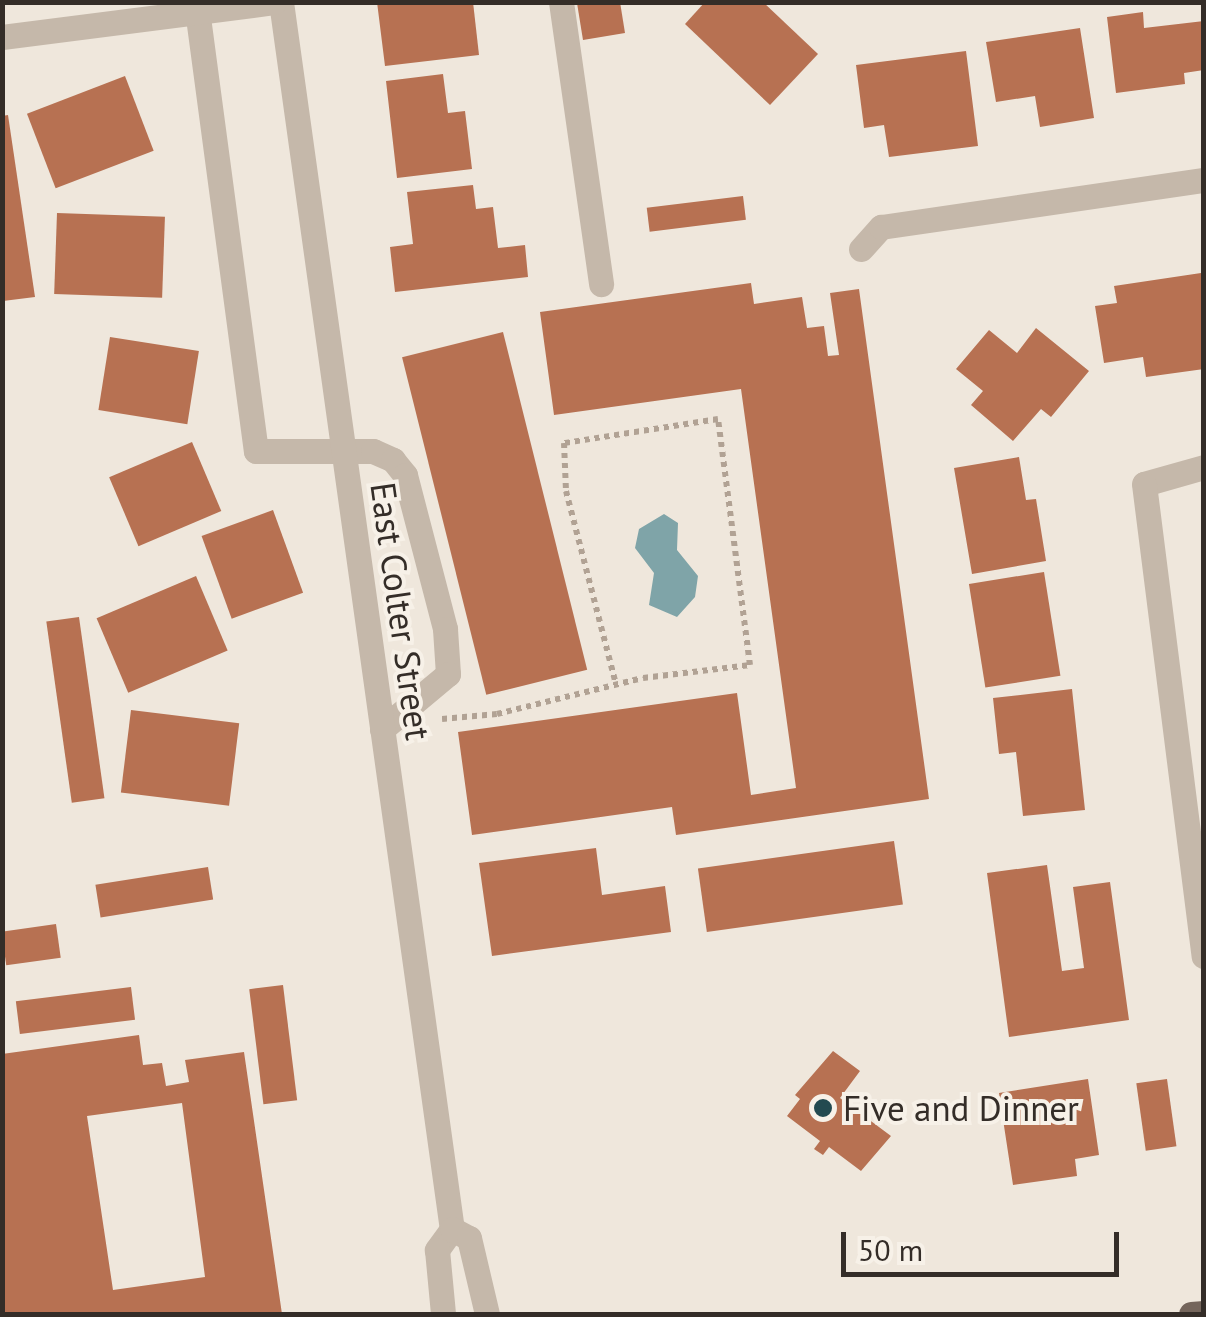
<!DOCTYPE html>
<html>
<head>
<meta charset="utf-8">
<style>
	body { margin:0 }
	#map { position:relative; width:1206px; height:1317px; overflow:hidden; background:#efe7dc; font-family:"PT Sans",sans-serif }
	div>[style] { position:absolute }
	.water>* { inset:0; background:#7fa4a8 }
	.building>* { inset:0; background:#b77152; transform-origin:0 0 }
	.path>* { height:6px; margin-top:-3px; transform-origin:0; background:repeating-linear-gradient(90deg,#b1a294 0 5px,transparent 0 10px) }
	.minor>* { height:25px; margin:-12.5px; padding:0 12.5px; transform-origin:12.5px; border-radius:12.5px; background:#c5b8aa }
	.major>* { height:25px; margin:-12.5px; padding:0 12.5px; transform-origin:12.5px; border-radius:12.5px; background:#74655b }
	.dots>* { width:28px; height:28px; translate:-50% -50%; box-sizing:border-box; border:5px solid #f7f1e8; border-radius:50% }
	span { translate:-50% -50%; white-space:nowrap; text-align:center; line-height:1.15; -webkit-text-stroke:8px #f7f1e8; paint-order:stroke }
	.street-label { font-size:35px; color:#342d28 }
	.poi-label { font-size:35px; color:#342d28 }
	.left { translate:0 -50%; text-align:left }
	.frame { position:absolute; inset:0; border:5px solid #342d28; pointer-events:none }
	.scale { position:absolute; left:841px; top:1232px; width:278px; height:45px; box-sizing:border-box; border:5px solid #342d28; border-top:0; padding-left:12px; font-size:30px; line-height:35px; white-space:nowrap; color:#342d28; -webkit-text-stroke:8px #f7f1e8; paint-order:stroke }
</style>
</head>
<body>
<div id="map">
	<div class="water">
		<i style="clip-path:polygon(664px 514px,678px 523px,677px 550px,698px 576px,695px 597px,677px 617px,649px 605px,654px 573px,635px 548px,639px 529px)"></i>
	</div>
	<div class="building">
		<i style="clip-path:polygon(377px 2px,473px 2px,479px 55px,385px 66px)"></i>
		<i style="clip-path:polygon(620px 2px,625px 33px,583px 40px,577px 3px)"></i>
		<i style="clip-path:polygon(705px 2px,763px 2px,818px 54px,770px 105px,685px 24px)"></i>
		<i style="clip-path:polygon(1143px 12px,1144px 28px,1204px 21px,1204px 70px,1184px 73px,1185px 84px,1116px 93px,1107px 17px)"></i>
		<i style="clip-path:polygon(1080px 28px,1094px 118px,1040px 127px,1035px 96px,996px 102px,986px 42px)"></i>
		<i style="clip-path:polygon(966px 51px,978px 146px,889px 157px,884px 125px,864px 128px,856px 65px)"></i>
		<i style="clip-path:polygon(443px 74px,448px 113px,465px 111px,472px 169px,397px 178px,386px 81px)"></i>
		<i style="left:125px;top:76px;width:80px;height:105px;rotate:69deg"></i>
		<i style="clip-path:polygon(8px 115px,35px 297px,3px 301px,2px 116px)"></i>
		<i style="clip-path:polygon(473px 185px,476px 209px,493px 207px,498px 248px,525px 245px,528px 277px,395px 292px,390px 247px,413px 244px,407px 192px)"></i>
		<i style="left:743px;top:196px;width:24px;height:97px;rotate:83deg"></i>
		<i style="left:57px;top:213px;width:108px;height:81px;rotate:2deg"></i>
		<i style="clip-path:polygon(1201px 273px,1204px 369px,1146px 377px,1143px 357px,1104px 363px,1095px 306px,1117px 303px,1114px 286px)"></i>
		<i style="clip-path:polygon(751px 283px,754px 304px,802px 297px,807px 328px,824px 326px,828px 356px,839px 355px,830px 293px,859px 289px,929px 799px,676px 835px,672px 807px,472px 835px,458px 732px,737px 693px,751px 795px,796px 788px,741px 389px,554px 415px,540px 312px)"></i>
		<i style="clip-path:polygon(1036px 328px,1089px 371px,1051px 417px,1041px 409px,1013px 441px,971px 405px,983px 391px,956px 369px,989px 330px,1017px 353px)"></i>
		<i style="left:503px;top:332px;width:348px;height:104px;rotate:76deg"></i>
		<i style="left:110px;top:337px;width:90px;height:74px;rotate:9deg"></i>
		<i style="left:192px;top:442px;width:75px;height:90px;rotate:67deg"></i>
		<i style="clip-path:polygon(1019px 457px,1026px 500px,1036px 499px,1046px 561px,972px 574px,954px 468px)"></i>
		<i style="left:273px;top:510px;width:88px;height:76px;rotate:70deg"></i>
		<i style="left:1044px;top:572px;width:105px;height:76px;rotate:81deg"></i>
		<i style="left:196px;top:576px;width:81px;height:108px;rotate:67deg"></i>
		<i style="left:79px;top:617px;width:183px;height:33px;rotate:82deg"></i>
		<i style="clip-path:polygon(1072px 689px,1085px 810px,1023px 816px,1016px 752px,999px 754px,993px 698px)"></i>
		<i style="left:131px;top:710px;width:109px;height:83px;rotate:7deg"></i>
		<i style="left:894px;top:841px;width:64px;height:198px;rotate:82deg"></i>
		<i style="clip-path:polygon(596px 848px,602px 895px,665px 886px,671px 932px,492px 956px,479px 863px)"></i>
		<i style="clip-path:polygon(1047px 865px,1062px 971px,1084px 968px,1073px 887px,1110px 882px,1129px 1020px,1009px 1037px,987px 873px)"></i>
		<i style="left:208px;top:867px;width:33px;height:114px;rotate:81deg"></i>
		<i style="left:56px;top:924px;width:34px;height:55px;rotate:82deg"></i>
		<i style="left:283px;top:985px;width:116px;height:34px;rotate:83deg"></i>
		<i style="left:131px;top:987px;width:33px;height:116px;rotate:83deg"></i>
		<i style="clip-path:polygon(evenodd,139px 1035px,143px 1065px,162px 1063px,166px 1086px,189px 1082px,185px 1060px,244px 1052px,282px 1314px,2px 1314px,2px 1054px,139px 1035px,182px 1103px,205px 1277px,113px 1290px,87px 1116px,182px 1103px)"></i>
		<i style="clip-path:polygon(833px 1051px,860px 1071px,840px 1098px,891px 1136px,861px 1171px,829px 1147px,823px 1155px,814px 1149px,820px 1141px,787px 1116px,800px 1099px,795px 1095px)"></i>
		<i style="clip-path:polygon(1088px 1079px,1099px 1155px,1075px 1159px,1077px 1176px,1013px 1185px,999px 1093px)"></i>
		<i style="left:1167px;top:1079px;width:68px;height:31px;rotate:82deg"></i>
	</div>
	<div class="path">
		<i style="left:442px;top:719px;width:55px;rotate:-5.2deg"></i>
		<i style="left:497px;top:714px;width:150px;rotate:-13.9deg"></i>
		<i style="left:643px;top:678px;width:108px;rotate:-6.9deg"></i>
		<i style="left:750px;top:665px;width:248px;rotate:-97.4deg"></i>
		<i style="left:718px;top:419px;width:156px;rotate:171.1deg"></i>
		<i style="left:564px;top:443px;width:48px;rotate:87.6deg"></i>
		<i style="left:566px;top:491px;width:199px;rotate:75.5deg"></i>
	</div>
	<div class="minor">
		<i style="left:196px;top:2px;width:453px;rotate:82.4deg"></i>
		<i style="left:256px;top:451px;width:117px"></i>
		<i style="left:373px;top:451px;width:22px;rotate:24deg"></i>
		<i style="left:393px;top:460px;width:19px;rotate:51deg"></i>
		<i style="left:405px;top:475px;width:159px;rotate:75.4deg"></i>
		<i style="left:445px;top:629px;width:45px;rotate:86.2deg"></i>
		<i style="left:448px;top:674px;width:86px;rotate:140.2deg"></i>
		<i style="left:281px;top:2px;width:1239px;rotate:82.07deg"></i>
		<i style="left:452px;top:1229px;width:26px;rotate:126deg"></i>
		<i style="left:437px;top:1250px;width:64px;rotate:84.6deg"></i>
		<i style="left:561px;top:2px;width:285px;rotate:81.9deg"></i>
		<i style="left:2px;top:37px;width:274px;rotate:-7.3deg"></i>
		<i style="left:861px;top:249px;width:30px;rotate:-48deg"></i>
		<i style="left:881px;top:227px;width:326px;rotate:-8.3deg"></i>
		<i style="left:1204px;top:467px;width:62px;rotate:164.2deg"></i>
		<i style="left:1144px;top:484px;width:476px;rotate:82.8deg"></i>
		<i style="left:452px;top:1229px;width:19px;rotate:28deg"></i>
		<i style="left:469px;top:1238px;width:78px;rotate:76.7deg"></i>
	</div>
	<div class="major">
		<i style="left:1191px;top:1314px;width:13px;rotate:-4deg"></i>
	</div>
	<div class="dots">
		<i style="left:823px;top:1108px;background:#234a50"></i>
	</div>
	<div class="street-label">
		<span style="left:401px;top:611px;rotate:82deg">East Colter Street</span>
	</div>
	<div class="poi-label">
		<span class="left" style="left:843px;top:1108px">Five and Dinner</span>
	</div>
	<div class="frame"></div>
	<div class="scale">50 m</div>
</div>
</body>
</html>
